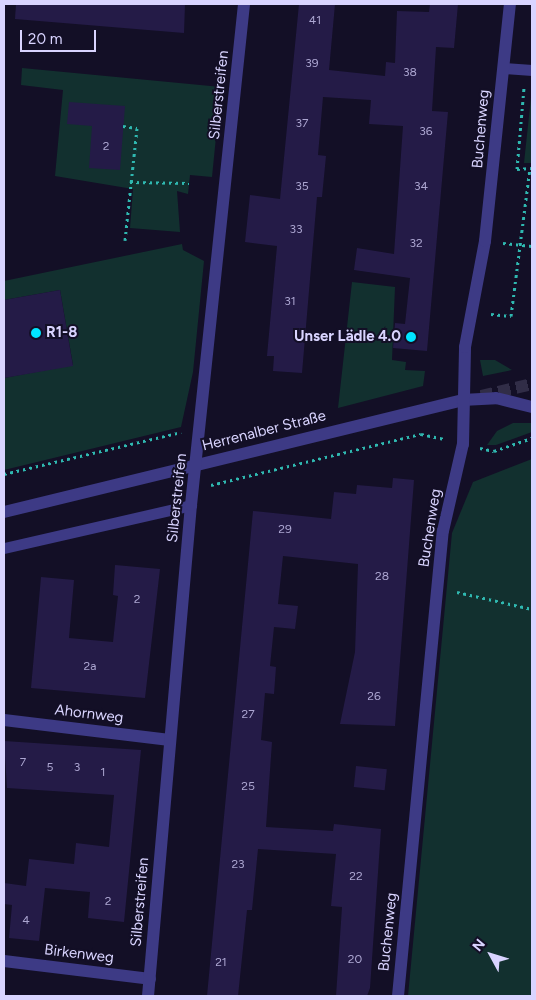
<!DOCTYPE html>
<html>
<head>
<meta charset="utf-8">
<style>
	body { margin:0 }
	#map { position:relative; width:536px; height:1000px; overflow:hidden; background:#130f26; font-family:Figtree,sans-serif }
	div>[style] { position:absolute }
	.green>* { inset:0; background:#12302f }
	.building>* { inset:0; background:#241b47; transform-origin:0 0 }
	.secondary-tunnel>* { height:12px; margin-top:-6px; transform-origin:0; background:repeating-linear-gradient(90deg,#312d47 0 12px,transparent 0 18px) }
	.path>* { height:3px; margin-top:-1.5px; transform-origin:0; background:repeating-linear-gradient(90deg,#2fb8b0 0 2.5px,transparent 0 6.5px) }
	.lane>* { height:11px; margin:-5.5px; padding:0 5.5px; transform-origin:5.5px; border-radius:5.5px; background:#3d3a85 }
	.street>* { height:12px; margin:-6px; padding:0 6px; transform-origin:6px; border-radius:6px; background:#3d3a85 }
	.dots>* { width:14px; height:14px; translate:-50% -50%; box-sizing:border-box; border:2px solid #130f26; border-radius:50% }
	span { translate:-50% -50%; white-space:nowrap; text-align:center; line-height:1.15; -webkit-text-stroke:4px #130f26; paint-order:stroke }
	.number-label { font-size:12px; color:#aca6d1 }
	.number-label span { -webkit-text-stroke-width:0 }
	.street-label { font-size:15px; color:#d9d4ff }
	.poi-label { font-size:15px; color:#d9d4ff; font-weight:700 }
	.left { translate:0 -50%; text-align:left }
	.right { translate:-100% -50%; text-align:right }
	.frame { position:absolute; inset:0; border:5px solid #d9d4ff; pointer-events:none }
	.north { position:absolute; left:466px; top:930px; width:50px; height:50px; -webkit-text-stroke:4px #130f26; paint-order:stroke; rotate:309deg; font-size:14px; font-weight:700; line-height:20px; text-align:center; color:#d9d4ff }
	.north::after { content:''; display:block; margin:auto; width:18px; height:22px; background:#d9d4ff; clip-path:polygon(50% 0,100% 100%,50% 72%,0 100%) }
	.scale { position:absolute; left:20px; top:30px; width:76px; height:22px; box-sizing:border-box; border:2px solid #d9d4ff; border-top:0; padding-left:6px; font-size:15px; line-height:18px; white-space:nowrap; color:#d9d4ff; -webkit-text-stroke:4px #130f26; paint-order:stroke }
</style>
</head>
<body>
<div id="map">
	<div class="green">
		<i style="clip-path:polygon(22px 68px,221px 87px,212px 177px,190px 175px,188px 194px,177px 191px,180px 232px,130px 228px,133px 189px,55px 176px,63px 90px,21px 85px)"></i>
		<i style="clip-path:polygon(532px 88px,532px 163px,524px 163px)"></i>
		<i style="clip-path:polygon(182px 244px,183px 250px,204px 261px,193px 372px,181px 427px,4px 470px,4px 378px,73px 365px,60px 290px,4px 300px,4px 281px)"></i>
		<i style="clip-path:polygon(352px 282px,395px 287px,392px 360px,406px 362px,405px 370px,425px 371px,423px 386px,338px 408px)"></i>
		<i style="clip-path:polygon(480px 360px,495px 360px,512px 370px,483px 376px)"></i>
		<i style="clip-path:polygon(513px 423px,532px 423px,532px 432px,496px 445px,487px 445px,497px 431px)"></i>
		<i style="clip-path:polygon(532px 459px,532px 996px,408px 996px,452px 533px,473px 482px)"></i>
	</div>
	<div class="building">
		<i style="clip-path:polygon(16px 4px,185px 4px,184px 33px,15px 19px)"></i>
		<i style="clip-path:polygon(299px 4px,335px 4px,329px 70px,385px 76px,386px 62px,395px 63px,397px 11px,429px 12px,430px 4px,458px 4px,454px 48px,436px 47px,432px 111px,448px 112px,427px 351px,393px 348px,395px 323px,405px 324px,410px 278px,354px 270px,357px 248px,394px 254px,403px 126px,369px 124px,371px 100px,323px 97px,318px 155px,326px 156px,322px 197px,317px 197px,302px 373px,273px 371px,274px 356px,267px 356px,277px 246px,245px 242px,250px 195px,280px 199px)"></i>
		<i style="clip-path:polygon(69px 102px,125px 106px,120px 170px,89px 168px,92px 126px,67px 124px)"></i>
		<i style="clip-path:polygon(60px 290px,73px 366px,4px 378px,4px 300px)"></i>
		<i style="clip-path:polygon(393px 478px,414px 480px,395px 726px,340px 724px,355px 652px,358px 564px,283px 556px,278px 604px,298px 606px,295px 629px,274px 627px,270px 666px,276px 667px,274px 694px,265px 693px,261px 740px,272px 742px,266px 827px,333px 831px,334px 824px,381px 829px,370px 988px,367px 996px,336px 996px,342px 907px,331px 906px,336px 854px,258px 849px,252px 910px,247px 910px,238px 996px,207px 996px,253px 511px,331px 519px,334px 492px,356px 494px,357px 485px,392px 488px)"></i>
		<i style="clip-path:polygon(115px 565px,160px 569px,145px 698px,31px 688px,41px 577px,74px 580px,69px 638px,113px 642px,118px 596px,113px 595px)"></i>
		<i style="clip-path:polygon(4px 741px,141px 750px,124px 922px,88px 918px,90px 892px,45px 888px,39px 941px,9px 938px,12px 905px,4px 904px,4px 883px,26px 886px,29px 859px,74px 864px,76px 843px,109px 847px,114px 795px,7px 788px)"></i>
		<i style="left:356px;top:766px;width:31px;height:21px;rotate:6deg"></i>
	</div>
	<div class="secondary-tunnel">
		<i style="left:481px;top:396px;width:52px;rotate:-13.2deg"></i>
	</div>
	<div class="path">
		<i style="left:123px;top:126px;width:14px;rotate:8deg"></i>
		<i style="left:137px;top:128px;width:113px;rotate:96.1deg"></i>
		<i style="left:517px;top:169px;width:81px;rotate:-85.1deg"></i>
		<i style="left:517px;top:169px;width:14px;rotate:-4deg"></i>
		<i style="left:130px;top:182px;width:59px;rotate:1deg"></i>
		<i style="left:503px;top:243px;width:29px;rotate:6deg"></i>
		<i style="left:491px;top:314px;width:20px;rotate:6deg"></i>
		<i style="left:511px;top:316px;width:149px;rotate:-82.7deg"></i>
		<i style="left:480px;top:448px;width:14px;rotate:12deg"></i>
		<i style="left:494px;top:451px;width:40px;rotate:-18.9deg"></i>
		<i style="left:4px;top:474px;width:182px;rotate:-13.3deg"></i>
		<i style="left:211px;top:485px;width:216px;rotate:-13.7deg"></i>
		<i style="left:421px;top:434px;width:25px;rotate:12deg"></i>
		<i style="left:457px;top:592px;width:77px;rotate:12.8deg"></i>
	</div>
	<div class="lane">
		<i style="left:503px;top:68px;width:29px;rotate:4deg"></i>
		<i style="left:4px;top:548px;width:192px;rotate:-12.9deg"></i>
	</div>
	<div class="street">
		<i style="left:4px;top:512px;width:471px;rotate:-13.7deg"></i>
		<i style="left:462px;top:400px;width:34px;rotate:-3deg"></i>
		<i style="left:496px;top:398px;width:37px;rotate:14deg"></i>
		<i style="left:4px;top:720px;width:167px;rotate:6.9deg"></i>
		<i style="left:4px;top:961px;width:147px;rotate:7deg"></i>
		<i style="left:148px;top:996px;width:493px;rotate:-85deg"></i>
		<i style="left:191px;top:505px;width:504px;rotate:-83.96deg"></i>
		<i style="left:398px;top:996px;width:467px;rotate:-84.5deg"></i>
		<i style="left:443px;top:531px;width:89px;rotate:-77.1deg"></i>
		<i style="left:463px;top:444px;width:97px;rotate:-88.8deg"></i>
		<i style="left:465px;top:347px;width:108px;rotate:-79.3deg"></i>
		<i style="left:485px;top:241px;width:238px;rotate:-84deg"></i>
	</div>
	<div class="dots">
		<i style="left:36px;top:333px;background:#00e5ff"></i>
		<i style="left:411px;top:337px;background:#00e5ff"></i>
	</div>
	<div class="number-label">
		<span style="left:315px;top:21px">41</span>
		<span style="left:312px;top:64px">39</span>
		<span style="left:410px;top:73px">38</span>
		<span style="left:302px;top:124px">37</span>
		<span style="left:426px;top:132px">36</span>
		<span style="left:106px;top:147px">2</span>
		<span style="left:302px;top:187px">35</span>
		<span style="left:421px;top:187px">34</span>
		<span style="left:296px;top:230px">33</span>
		<span style="left:416px;top:244px">32</span>
		<span style="left:290px;top:302px">31</span>
		<span style="left:285px;top:530px">29</span>
		<span style="left:382px;top:577px">28</span>
		<span style="left:137px;top:600px">2</span>
		<span style="left:90px;top:667px">2a</span>
		<span style="left:374px;top:697px">26</span>
		<span style="left:248px;top:715px">27</span>
		<span style="left:23px;top:763px">7</span>
		<span style="left:50px;top:768px">5</span>
		<span style="left:77px;top:768px">3</span>
		<span style="left:103px;top:773px">1</span>
		<span style="left:248px;top:787px">25</span>
		<span style="left:238px;top:865px">23</span>
		<span style="left:356px;top:877px">22</span>
		<span style="left:108px;top:902px">2</span>
		<span style="left:26px;top:921px">4</span>
		<span style="left:355px;top:960px">20</span>
		<span style="left:221px;top:963px">21</span>
	</div>
	<div class="street-label">
		<span style="left:219px;top:95px;rotate:-84deg">Silberstreifen</span>
		<span style="left:481px;top:129px;rotate:-85deg">Buchenweg</span>
		<span style="left:264px;top:431px;rotate:-14deg">Herrenalber Straße</span>
		<span style="left:177px;top:498px;rotate:-84deg">Silberstreifen</span>
		<span style="left:430px;top:528px;rotate:-81deg">Buchenweg</span>
		<span style="left:89px;top:714px;rotate:7deg">Ahornweg</span>
		<span style="left:140px;top:902px;rotate:-85deg">Silberstreifen</span>
		<span style="left:388px;top:932px;rotate:-84deg">Buchenweg</span>
		<span style="left:79px;top:954px;rotate:7deg">Birkenweg</span>
	</div>
	<div class="poi-label">
		<span class="left" style="left:46px;top:333px">R1-8</span>
		<span class="right" style="left:401px;top:337px">Unser Lädle 4.0</span>
	</div>
	<div class="frame"></div>
	<div class="north">N</div>
	<div class="scale">20 m</div>
</div>
</body>
</html>
